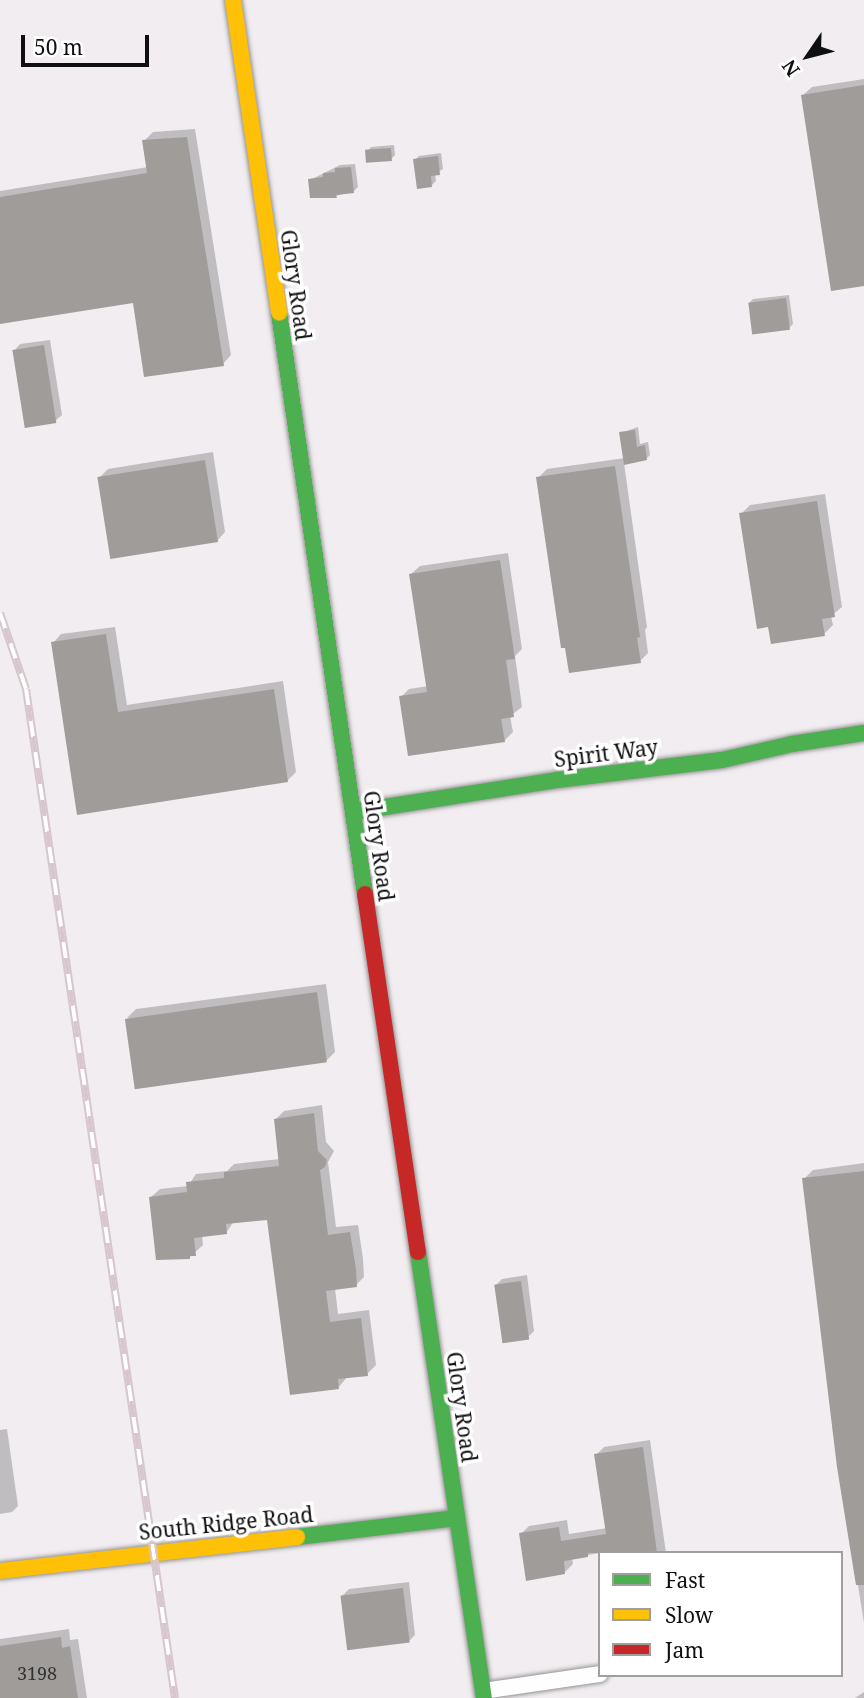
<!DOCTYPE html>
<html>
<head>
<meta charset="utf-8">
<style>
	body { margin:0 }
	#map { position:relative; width:864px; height:1698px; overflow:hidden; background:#fbf8f5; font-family:"Noto Serif",serif }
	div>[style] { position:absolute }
	.industrial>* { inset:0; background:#f1edf1 }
	.shadow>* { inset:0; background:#0003 }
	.building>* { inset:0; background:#9f9c9a; transform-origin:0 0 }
	.roads { filter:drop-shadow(0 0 2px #959493) drop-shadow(0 0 2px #959493) }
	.street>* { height:16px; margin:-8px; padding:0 8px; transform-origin:8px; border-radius:8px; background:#fefefe }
	.fast>* { height:16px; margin:-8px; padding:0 8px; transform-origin:8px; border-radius:8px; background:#4caf50 }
	.slow>* { height:16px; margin:-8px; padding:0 8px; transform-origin:8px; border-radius:8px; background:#ffc107 }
	.jam>* { height:16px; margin:-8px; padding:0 8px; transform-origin:8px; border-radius:8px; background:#c62828 }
	.rail>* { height:8px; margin-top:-4px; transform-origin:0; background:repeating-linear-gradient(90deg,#fff 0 16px,#d7c6cc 0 32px); box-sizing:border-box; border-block:2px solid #d7c6cc }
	span { translate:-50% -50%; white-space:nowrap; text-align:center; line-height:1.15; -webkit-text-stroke:7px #fff; paint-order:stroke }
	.number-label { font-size:18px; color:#333232 }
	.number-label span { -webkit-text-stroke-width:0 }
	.street-label { font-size:21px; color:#0f0f0f }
	.legend { position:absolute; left:598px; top:1551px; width:245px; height:126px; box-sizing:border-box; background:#fff; border:2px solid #9f9f9f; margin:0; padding:9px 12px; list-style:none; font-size:21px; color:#0f0f0f }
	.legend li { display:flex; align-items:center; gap:14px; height:35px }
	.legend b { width:35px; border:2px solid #9f9f9f }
	.north { position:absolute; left:773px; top:21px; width:70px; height:70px; -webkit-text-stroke:5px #fff; paint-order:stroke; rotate:235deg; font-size:19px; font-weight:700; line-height:28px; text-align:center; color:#0f0f0f }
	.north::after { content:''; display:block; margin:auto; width:24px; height:32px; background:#0f0f0f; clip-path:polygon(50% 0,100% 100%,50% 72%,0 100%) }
	.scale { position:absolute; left:21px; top:35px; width:128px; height:32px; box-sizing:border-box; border:4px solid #0f0f0f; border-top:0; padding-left:9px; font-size:21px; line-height:24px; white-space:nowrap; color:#0f0f0f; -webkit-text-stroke:5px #fff; paint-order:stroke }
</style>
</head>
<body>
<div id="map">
	<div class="industrial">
		<i style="clip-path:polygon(evenodd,0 0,864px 0,864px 1698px,0 1698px,0 0,600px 1553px,841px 1553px,841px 1675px,600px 1675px,600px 1553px)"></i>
	</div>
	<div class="shadow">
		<i style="clip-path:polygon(864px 79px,864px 284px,803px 95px,812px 87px)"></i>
		<i style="clip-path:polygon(195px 129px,231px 355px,223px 364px,134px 301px,0 322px,0 191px,148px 167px,144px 141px,153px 132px)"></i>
		<i style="clip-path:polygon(394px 145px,395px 155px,391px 159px,367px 151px,371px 147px)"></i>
		<i style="clip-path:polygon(441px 153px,443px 169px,435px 174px,436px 181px,432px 185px,415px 160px,419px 156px)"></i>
		<i style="clip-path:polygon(355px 164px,358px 187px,354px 191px,336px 196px,310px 180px,340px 165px)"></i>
		<i style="clip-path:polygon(789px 295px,793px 324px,789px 328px,749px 303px,753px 299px)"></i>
		<i style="clip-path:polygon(50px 340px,62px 415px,55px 421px,14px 351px,20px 344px)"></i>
		<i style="clip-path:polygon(638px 427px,640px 444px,648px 442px,650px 455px,646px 459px,624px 463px,647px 627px,645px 630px,648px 653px,640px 661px,538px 478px,547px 469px,625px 458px,621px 433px)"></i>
		<i style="clip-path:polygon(213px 452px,225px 532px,217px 541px,99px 478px,108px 469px)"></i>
		<i style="clip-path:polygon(825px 494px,842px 607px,831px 616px,833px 625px,824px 634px,770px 625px,741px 514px,750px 505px)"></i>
		<i style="clip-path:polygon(508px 553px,522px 649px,515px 656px,522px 707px,510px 716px,513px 732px,504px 741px,401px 697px,409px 689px,428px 686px,411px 574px,420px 566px)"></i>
		<i style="clip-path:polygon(115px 627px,127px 705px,283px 681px,296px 772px,287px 781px,78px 813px,53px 643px,61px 634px)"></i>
		<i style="clip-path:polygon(326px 984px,335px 1052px,326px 1061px,127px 1018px,136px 1009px)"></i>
		<i style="clip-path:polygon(322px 1105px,326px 1142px,334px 1151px,328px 1162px,336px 1227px,358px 1225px,363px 1259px,364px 1277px,356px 1285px,335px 1288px,338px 1314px,369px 1310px,376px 1365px,367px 1374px,347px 1377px,339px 1387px,268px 1218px,234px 1221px,226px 1233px,202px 1235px,203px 1245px,190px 1257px,151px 1197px,160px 1189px,188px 1186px,196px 1174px,227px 1171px,234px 1164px,280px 1159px,276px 1119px,284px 1111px)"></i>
		<i style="clip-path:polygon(864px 1163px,864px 1623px,839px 1467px,804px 1179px,813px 1170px)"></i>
		<i style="clip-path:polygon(527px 1275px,534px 1331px,528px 1337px,496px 1285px,502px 1279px)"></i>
		<i style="clip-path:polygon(7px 1429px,18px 1506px,12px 1512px,0 1514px,0 1430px)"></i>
		<i style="clip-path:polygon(650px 1440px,666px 1553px,600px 1553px,572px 1558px,573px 1564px,565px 1572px,521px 1534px,529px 1526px,567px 1520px,569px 1534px,607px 1528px,596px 1455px,604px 1447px)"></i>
		<i style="clip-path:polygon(409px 1582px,415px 1635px,409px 1641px,342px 1596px,349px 1589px)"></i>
		<i style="clip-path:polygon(69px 1629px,70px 1640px,78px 1639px,87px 1698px,0 1698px,0 1639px)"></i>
		<i style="clip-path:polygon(864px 1692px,864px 1698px,855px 1698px)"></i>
	</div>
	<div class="building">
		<i style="clip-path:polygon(864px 85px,864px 286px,831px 291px,801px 95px)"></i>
		<i style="clip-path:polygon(187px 137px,224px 366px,144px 377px,133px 303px,0 324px,0 197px,147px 173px,142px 140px)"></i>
		<i style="left:391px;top:148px;width:13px;height:26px;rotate:86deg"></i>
		<i style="clip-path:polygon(438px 156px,440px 175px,431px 176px,432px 187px,417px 189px,413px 159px)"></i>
		<i style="clip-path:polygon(351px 167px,354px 193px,336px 195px,337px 198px,310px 198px,308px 179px,323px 177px,323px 173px,335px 172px,335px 168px)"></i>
		<i style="left:786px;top:298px;width:32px;height:38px;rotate:83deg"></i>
		<i style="left:44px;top:345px;width:79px;height:32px;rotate:81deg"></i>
		<i style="clip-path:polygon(635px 430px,637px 447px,645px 445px,647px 460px,624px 465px,619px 432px)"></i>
		<i style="left:205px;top:460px;width:83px;height:109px;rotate:81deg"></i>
		<i style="clip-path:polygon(615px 466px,640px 637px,637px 638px,641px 663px,569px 673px,565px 648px,561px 648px,536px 477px)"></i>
		<i style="clip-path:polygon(817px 501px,835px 617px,822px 619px,825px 636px,771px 644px,768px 627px,757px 629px,739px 513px)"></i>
		<i style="clip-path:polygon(500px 560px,515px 659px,506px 660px,514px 717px,501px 719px,505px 742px,408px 756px,399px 696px,427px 692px,409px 574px)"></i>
		<i style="clip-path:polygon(106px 634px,118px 712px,274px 689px,288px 782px,77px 815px,51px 642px)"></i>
		<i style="left:317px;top:992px;width:71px;height:194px;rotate:82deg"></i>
		<i style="clip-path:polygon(314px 1113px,318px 1151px,327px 1160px,325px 1167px,320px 1170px,328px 1235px,350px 1232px,356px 1269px,357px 1287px,326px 1291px,330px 1322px,361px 1318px,368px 1376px,338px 1379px,339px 1389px,290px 1395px,267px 1220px,226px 1224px,227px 1234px,194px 1238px,196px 1256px,190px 1256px,190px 1259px,156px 1260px,149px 1197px,187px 1192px,186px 1182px,224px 1178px,224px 1172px,279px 1166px,274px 1119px)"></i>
		<i style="clip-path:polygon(864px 1171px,864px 1585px,856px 1585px,837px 1467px,802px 1178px)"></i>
		<i style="left:521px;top:1281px;width:59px;height:27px;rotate:82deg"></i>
		<i style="clip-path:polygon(643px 1447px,657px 1553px,588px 1553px,588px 1557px,564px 1561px,565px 1574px,526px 1581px,519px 1533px,559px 1527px,561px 1541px,606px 1534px,594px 1454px)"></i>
		<i style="left:403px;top:1588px;width:55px;height:63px;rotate:83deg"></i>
		<i style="clip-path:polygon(61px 1637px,62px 1648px,70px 1646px,78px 1698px,0 1698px,0 1646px)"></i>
	</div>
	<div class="roads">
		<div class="street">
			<i style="left:483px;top:1691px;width:118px;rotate:-8.3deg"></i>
		</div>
		<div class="fast">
			<i style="left:279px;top:313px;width:587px;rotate:81.58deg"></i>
			<i style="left:353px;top:812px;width:206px;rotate:-8.9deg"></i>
			<i style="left:557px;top:780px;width:166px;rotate:-6.9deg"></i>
			<i style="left:722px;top:760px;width:72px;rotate:-12.9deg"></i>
			<i style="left:792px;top:744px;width:73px;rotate:-8.7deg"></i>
			<i style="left:418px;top:1252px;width:451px;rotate:81.6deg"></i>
			<i style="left:297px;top:1537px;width:161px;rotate:-6.8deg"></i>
		</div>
		<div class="slow">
			<i style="left:233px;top:0;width:316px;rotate:81.6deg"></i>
			<i style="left:0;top:1571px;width:299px;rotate:-6.5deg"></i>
		</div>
		<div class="jam">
			<i style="left:365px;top:894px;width:362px;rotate:81.6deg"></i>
		</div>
	</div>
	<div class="rail">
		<i style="left:0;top:613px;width:80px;rotate:71.1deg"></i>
		<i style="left:26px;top:689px;width:1020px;rotate:81.6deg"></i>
	</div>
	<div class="number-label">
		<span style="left:37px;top:1673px">3198</span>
	</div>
	<div class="street-label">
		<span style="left:296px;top:285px;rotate:82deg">Glory Road</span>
		<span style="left:606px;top:753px;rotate:-7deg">Spirit Way</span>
		<span style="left:379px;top:846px;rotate:82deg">Glory Road</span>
		<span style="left:462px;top:1407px;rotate:82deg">Glory Road</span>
		<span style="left:226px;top:1523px;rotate:-6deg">South Ridge Road</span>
	</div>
	<ul class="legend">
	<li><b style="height:9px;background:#4caf50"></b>Fast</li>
	<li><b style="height:9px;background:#ffc107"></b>Slow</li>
	<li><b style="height:9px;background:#c62828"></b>Jam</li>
	</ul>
	<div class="north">N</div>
	<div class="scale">50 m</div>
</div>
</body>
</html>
